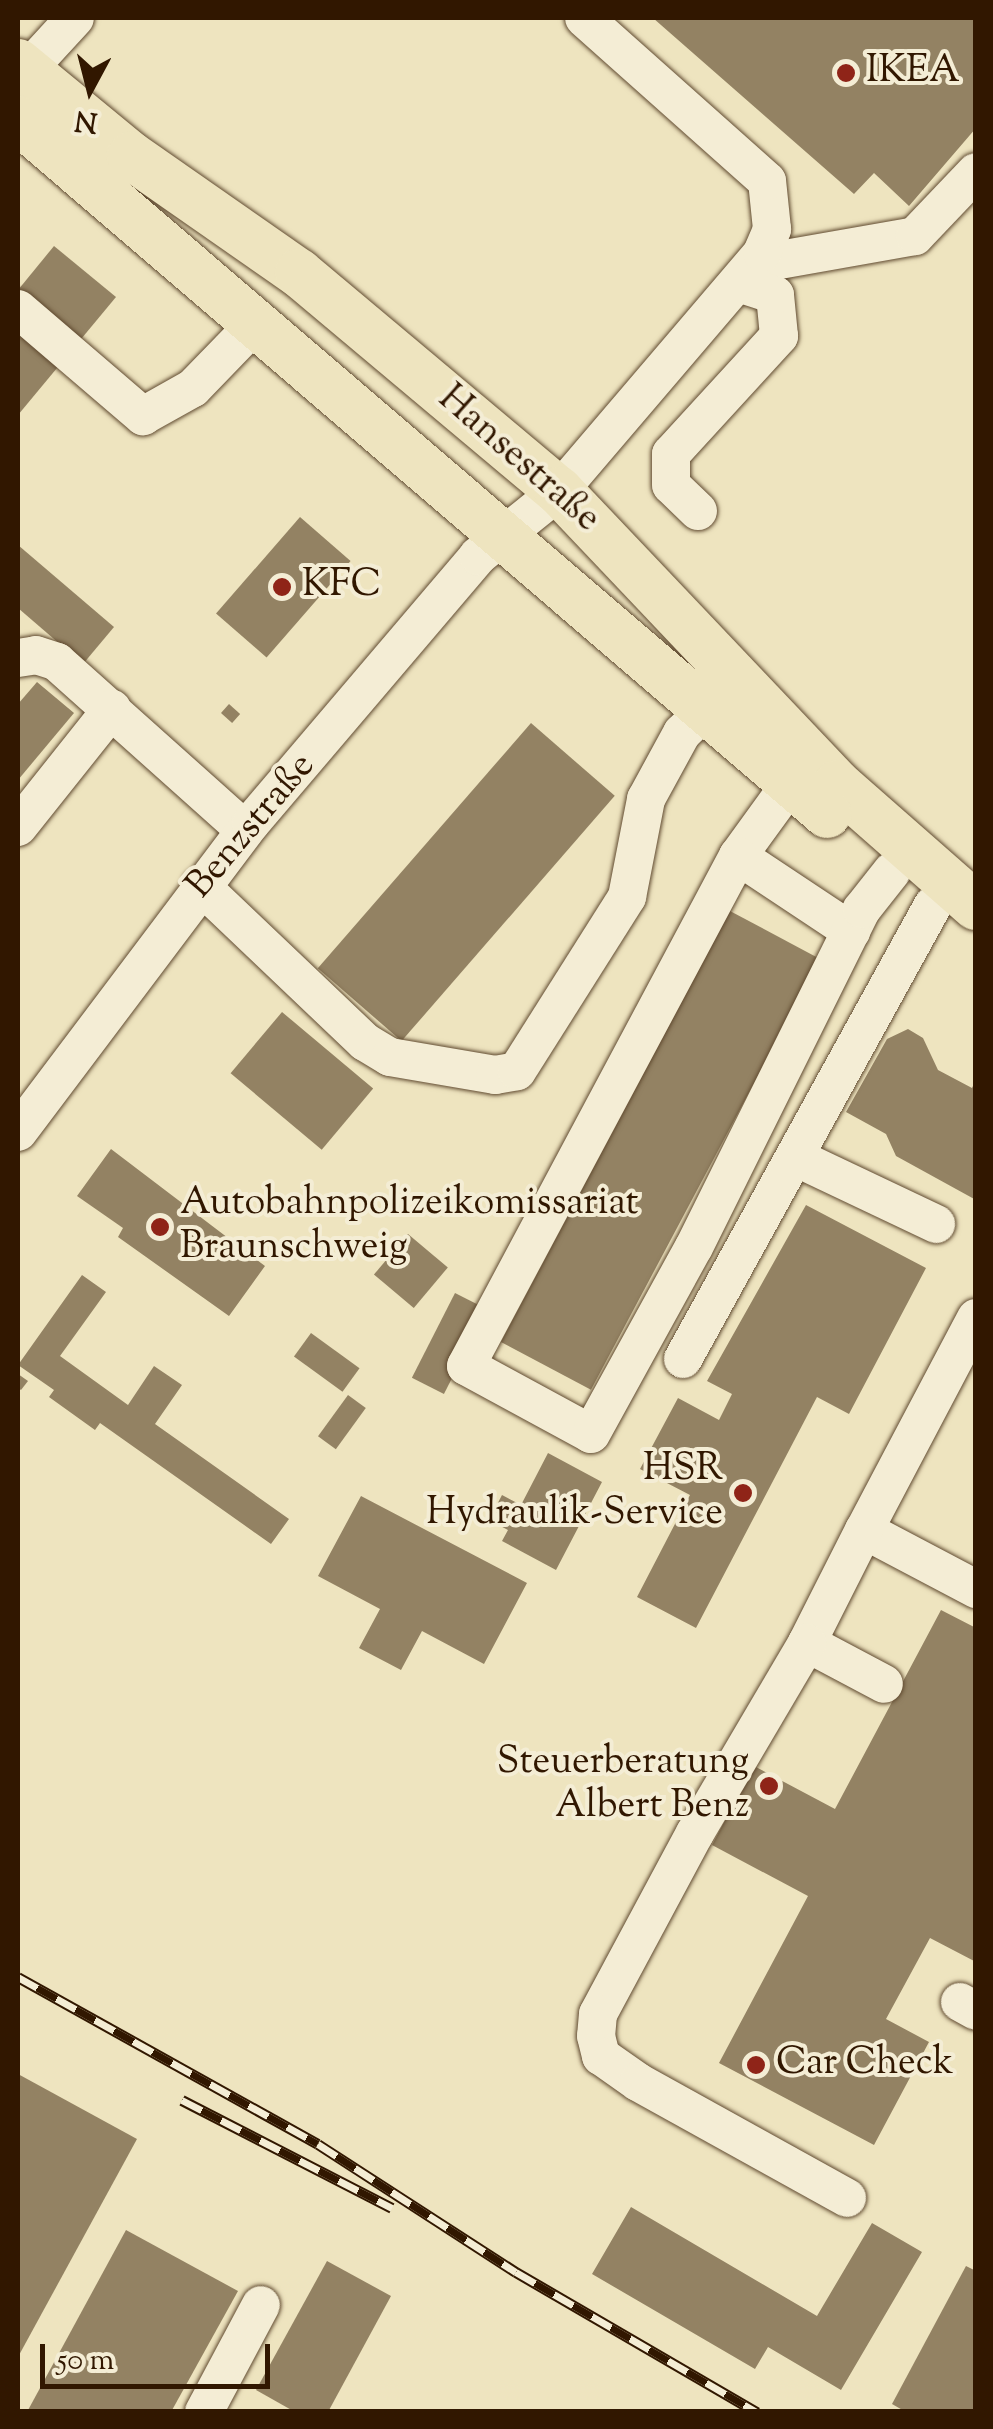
<!DOCTYPE html>
<html>
<head>
<meta charset="utf-8">
<style>
	body { margin:0 }
	#map { position:relative; width:993px; height:2429px; overflow:hidden; background:#eee4bf; font-family:"Sorts Mill Goudy",serif }
	div>[style] { position:absolute }
	.building>* { inset:0; background:#938263; transform-origin:0 0 }
	.roads { filter:drop-shadow(0 0 2px #604a30) drop-shadow(0 0 2px #604a30) }
	.minor>* { height:38px; margin:-19px; padding:0 19px; transform-origin:19px; border-radius:19px; background:#f4edd5 }
	.major>* { height:48px; margin:-24px; padding:0 24px; transform-origin:24px; border-radius:24px; background:#eee4bf }
	.rail>* { height:11px; margin-top:-5.5px; transform-origin:0; background:repeating-linear-gradient(90deg,#f4edd5 0 22px,#311700 0 44px); box-sizing:border-box; border-block:2px solid #311700 }
	.dots>* { width:28px; height:28px; translate:-50% -50%; box-sizing:border-box; border:5px solid #f4edd5; border-radius:50% }
	span { translate:-50% -50%; white-space:nowrap; text-align:center; line-height:1.15; -webkit-text-stroke:8px #f4edd5; paint-order:stroke }
	.poi-label { font-size:38px; color:#311700 }
	.left { translate:0 -50%; text-align:left }
	.right { translate:-100% -50%; text-align:right }
	.street-label { font-size:38px; color:#311700 }
	.frame { position:absolute; inset:0; border:20px solid #311700; pointer-events:none }
	.north { position:absolute; left:40px; top:40px; width:100px; height:100px; -webkit-text-stroke:8px #f4edd5; paint-order:stroke; rotate:187deg; font-size:28px; font-weight:700; line-height:40px; text-align:center; color:#311700 }
	.north::after { content:''; display:block; margin:auto; width:35px; height:45px; background:#311700; clip-path:polygon(50% 0,100% 100%,50% 72%,0 100%) }
	.scale { position:absolute; left:40px; top:2344px; width:230px; height:45px; box-sizing:border-box; border:5px solid #311700; border-top:0; padding-left:12px; font-size:30px; line-height:35px; white-space:nowrap; color:#311700; -webkit-text-stroke:8px #f4edd5; paint-order:stroke }
</style>
</head>
<body>
<div id="map">
	<div class="building">
		<i style="clip-path:polygon(653px 18px,976px 18px,976px 128px,909px 206px,874px 173px,854px 194px)"></i>
		<i style="clip-path:polygon(54px 246px,116px 297px,18px 415px,18px 290px)"></i>
		<i style="left:300px;top:517px;width:67px;height:128px;rotate:41deg"></i>
		<i style="clip-path:polygon(18px 545px,114px 627px,83px 664px,18px 608px)"></i>
		<i style="clip-path:polygon(37px 682px,74px 713px,18px 780px,18px 704px)"></i>
		<i style="left:229px;top:704px;width:15px;height:12px;rotate:42deg"></i>
		<i style="left:531px;top:723px;width:111px;height:325px;rotate:41deg"></i>
		<i style="left:730px;top:911px;width:102px;height:488px;rotate:28deg"></i>
		<i style="left:282px;top:1012px;width:119px;height:80px;rotate:40deg"></i>
		<i style="clip-path:polygon(908px 1029px,923px 1038px,938px 1070px,972px 1088px,976px 1080px,976px 1200px,896px 1156px,886px 1134px,846px 1112px,887px 1039px)"></i>
		<i style="clip-path:polygon(111px 1149px,265px 1266px,229px 1316px,118px 1237px,123px 1228px,77px 1196px)"></i>
		<i style="clip-path:polygon(806px 1205px,926px 1268px,849px 1414px,817px 1397px,696px 1628px,637px 1597px,690px 1495px,640px 1469px,678px 1398px,719px 1420px,732px 1394px,707px 1381px)"></i>
		<i style="left:408px;top:1234px;width:52px;height:53px;rotate:40deg"></i>
		<i style="clip-path:polygon(82px 1275px,106px 1292px,60px 1356px,128px 1405px,154px 1366px,182px 1385px,155px 1424px,289px 1519px,271px 1544px,100px 1423px,95px 1430px,49px 1397px,54px 1390px,18px 1365px)"></i>
		<i style="left:455px;top:1293px;width:36px;height:95px;rotate:27deg"></i>
		<i style="left:311px;top:1333px;width:60px;height:29px;rotate:36deg"></i>
		<i style="clip-path:polygon(18px 1374px,28px 1381px,21px 1390px,18px 1388px)"></i>
		<i style="left:348px;top:1395px;width:22px;height:51px;rotate:36deg"></i>
		<i style="clip-path:polygon(548px 1453px,602px 1482px,556px 1570px,502px 1541px,508px 1530px,489px 1520px,502px 1495px,521px 1505px)"></i>
		<i style="clip-path:polygon(361px 1496px,527px 1583px,484px 1664px,422px 1631px,401px 1670px,359px 1648px,380px 1609px,318px 1576px)"></i>
		<i style="clip-path:polygon(941px 1610px,976px 1628px,976px 1962px,930px 1938px,886px 2019px,929px 2042px,874px 2145px,719px 2063px,808px 1896px,712px 1845px,754px 1766px,835px 1809px)"></i>
		<i style="clip-path:polygon(18px 2074px,137px 2139px,18px 2357px)"></i>
		<i style="clip-path:polygon(631px 2207px,817px 2316px,872px 2223px,922px 2252px,841px 2390px,768px 2347px,755px 2369px,592px 2274px)"></i>
		<i style="clip-path:polygon(126px 2230px,238px 2291px,171px 2412px,27px 2412px)"></i>
		<i style="clip-path:polygon(327px 2261px,391px 2296px,328px 2412px,295px 2412px,256px 2390px)"></i>
		<i style="clip-path:polygon(966px 2266px,976px 2271px,976px 2412px,906px 2412px,892px 2404px)"></i>
	</div>
	<div class="roads">
		<div class="minor">
			<i style="left:18px;top:80px;width:84px;rotate:-47.4deg"></i>
			<i style="left:745px;top:278px;width:28px;rotate:-35deg"></i>
			<i style="left:768px;top:262px;width:149px;rotate:-10deg"></i>
			<i style="left:915px;top:236px;width:88px;rotate:-46.4deg"></i>
			<i style="left:18px;top:309px;width:165px;rotate:40.6deg"></i>
			<i style="left:143px;top:416px;width:57px;rotate:-29.2deg"></i>
			<i style="left:193px;top:388px;width:91px;rotate:-45.9deg"></i>
			<i style="left:698px;top:511px;width:37px;rotate:-136deg"></i>
			<i style="left:671px;top:485px;width:31px;rotate:-90deg"></i>
			<i style="left:671px;top:454px;width:160px;rotate:-47.5deg"></i>
			<i style="left:779px;top:336px;width:41px;rotate:-95.6deg"></i>
			<i style="left:775px;top:295px;width:38px;rotate:-162deg"></i>
			<i style="left:18px;top:658px;width:18px;rotate:-9deg"></i>
			<i style="left:36px;top:655px;width:22px;rotate:18deg"></i>
			<i style="left:57px;top:662px;width:252px;rotate:41.8deg"></i>
			<i style="left:791px;top:783px;width:90px;rotate:126deg"></i>
			<i style="left:738px;top:856px;width:136px;rotate:33.6deg"></i>
			<i style="left:18px;top:827px;width:151px;rotate:-51.5deg"></i>
			<i style="left:738px;top:856px;width:578px;rotate:118.07deg"></i>
			<i style="left:466px;top:1366px;width:142px;rotate:28.5deg"></i>
			<i style="left:591px;top:1434px;width:213px;rotate:-61.2deg"></i>
			<i style="left:694px;top:1247px;width:377px;rotate:-63.6deg"></i>
			<i style="left:862px;top:909px;width:48px;rotate:-51.7deg"></i>
			<i style="left:201px;top:886px;width:226px;rotate:43.6deg"></i>
			<i style="left:365px;top:1042px;width:29px;rotate:31deg"></i>
			<i style="left:390px;top:1057px;width:107px;rotate:9.7deg"></i>
			<i style="left:495px;top:1075px;width:22px;rotate:-10deg"></i>
			<i style="left:517px;top:1071px;width:206px;rotate:-57.7deg"></i>
			<i style="left:627px;top:897px;width:100px;rotate:-79deg"></i>
			<i style="left:646px;top:799px;width:75px;rotate:-61.4deg"></i>
			<i style="left:682px;top:733px;width:33px;rotate:-44deg"></i>
			<i style="left:18px;top:1132px;width:387px;rotate:-53deg"></i>
			<i style="left:251px;top:823px;width:350px;rotate:-49.6deg"></i>
			<i style="left:478px;top:556px;width:104px;rotate:-38.7deg"></i>
			<i style="left:559px;top:491px;width:313px;rotate:-49.5deg"></i>
			<i style="left:762px;top:253px;width:26px;rotate:-67deg"></i>
			<i style="left:772px;top:229px;width:48px;rotate:-95.9deg"></i>
			<i style="left:767px;top:181px;width:245px;rotate:-138.3deg"></i>
			<i style="left:797px;top:1158px;width:154px;rotate:25.4deg"></i>
			<i style="left:976px;top:1318px;width:240px;rotate:117.8deg"></i>
			<i style="left:864px;top:1530px;width:127px;rotate:27.8deg"></i>
			<i style="left:683px;top:1359px;width:518px;rotate:-61.16deg"></i>
			<i style="left:864px;top:1530px;width:127px;rotate:116.8deg"></i>
			<i style="left:807px;top:1643px;width:87px;rotate:28deg"></i>
			<i style="left:807px;top:1643px;width:221px;rotate:120.5deg"></i>
			<i style="left:695px;top:1833px;width:205px;rotate:118.2deg"></i>
			<i style="left:598px;top:2014px;width:22px;rotate:95deg"></i>
			<i style="left:596px;top:2036px;width:21px;rotate:76deg"></i>
			<i style="left:601px;top:2056px;width:45px;rotate:35.1deg"></i>
			<i style="left:638px;top:2082px;width:239px;rotate:29deg"></i>
			<i style="left:960px;top:2002px;width:18px;rotate:29deg"></i>
			<i style="left:204px;top:2412px;width:121px;rotate:-62deg"></i>
		</div>
		<div class="major">
			<i style="left:18px;top:63px;width:146px;rotate:39.5deg"></i>
			<i style="left:131px;top:156px;width:205px;rotate:34.9deg"></i>
			<i style="left:299px;top:273px;width:339px;rotate:40deg"></i>
			<i style="left:559px;top:491px;width:404px;rotate:46.5deg"></i>
			<i style="left:837px;top:784px;width:185px;rotate:41.3deg"></i>
			<i style="left:18px;top:120px;width:1066px;rotate:40.62deg"></i>
		</div>
	</div>
	<div class="rail">
		<i style="left:18px;top:1977px;width:343px;rotate:29.1deg"></i>
		<i style="left:318px;top:2144px;width:236px;rotate:32.9deg"></i>
		<i style="left:516px;top:2272px;width:279px;rotate:30.2deg"></i>
		<i style="left:182px;top:2100px;width:236px;rotate:27.2deg"></i>
	</div>
	<div class="dots">
		<i style="left:846px;top:73px;background:#8f2418"></i>
		<i style="left:282px;top:587px;background:#8f2418"></i>
		<i style="left:160px;top:1227px;background:#8f2418"></i>
		<i style="left:743px;top:1493px;background:#8f2418"></i>
		<i style="left:769px;top:1786px;background:#8f2418"></i>
		<i style="left:756px;top:2065px;background:#8f2418"></i>
	</div>
	<div class="poi-label">
		<span class="left" style="left:866px;top:73px">IKEA</span>
		<span class="left" style="left:302px;top:587px">KFC</span>
		<span class="left" style="left:180px;top:1227px">Autobahnpolizeikomissariat<br>Braunschweig</span>
		<span class="right" style="left:723px;top:1493px">HSR<br>Hydraulik-Service</span>
		<span class="right" style="left:749px;top:1786px">Steuerberatung<br>Albert Benz</span>
		<span class="left" style="left:776px;top:2065px">Car Check</span>
	</div>
	<div class="street-label">
		<span style="left:518px;top:460px;rotate:41deg">Hansestraße</span>
		<span style="left:252px;top:827px;rotate:-50deg">Benzstraße</span>
	</div>
	<div class="frame"></div>
	<div class="north">N</div>
	<div class="scale">50 m</div>
</div>
</body>
</html>
